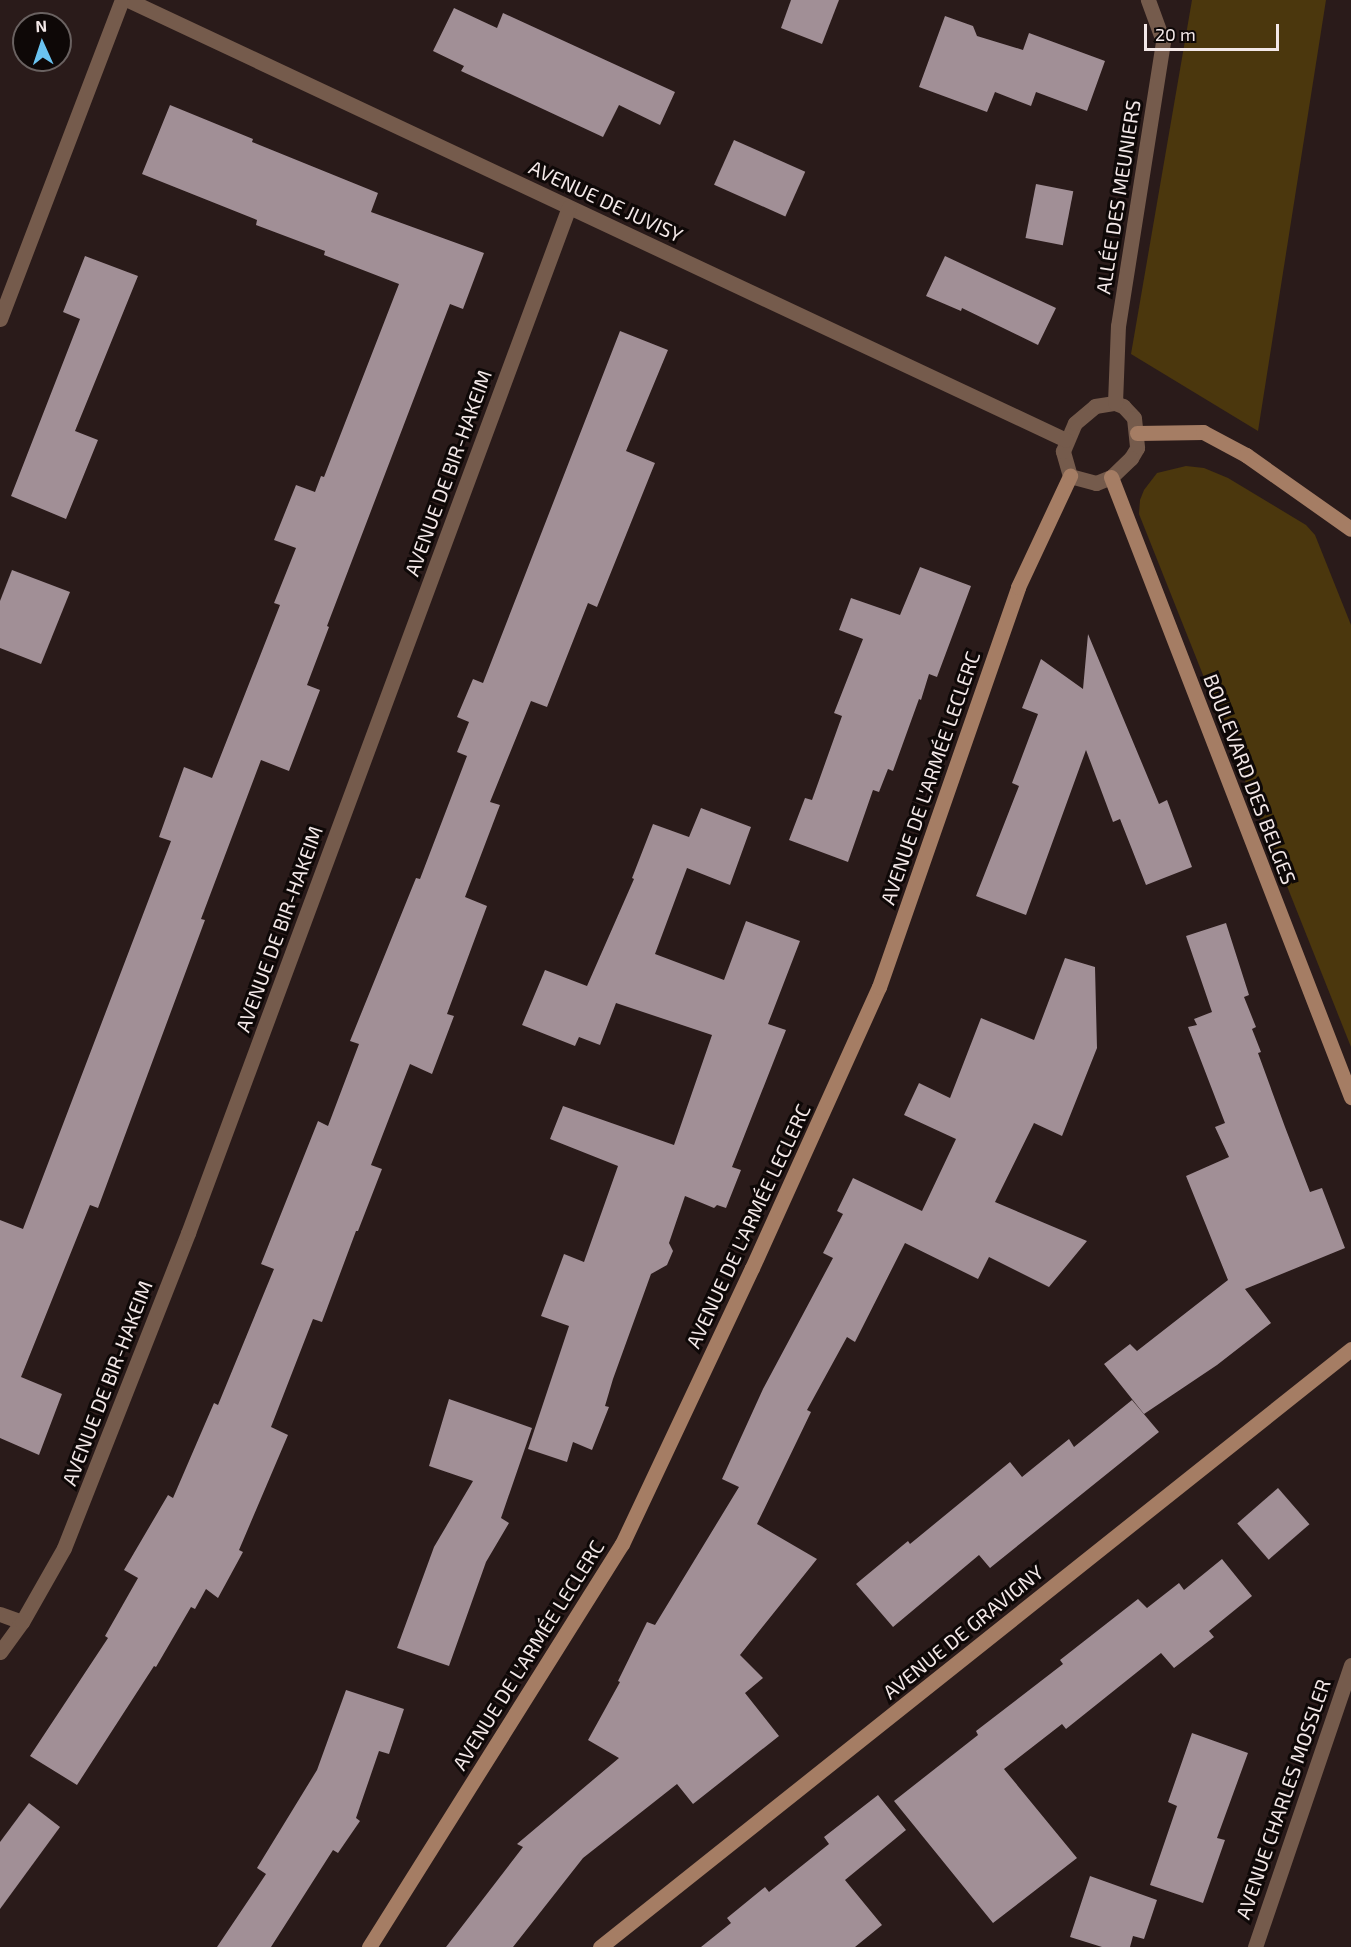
<!DOCTYPE html>
<html>
<head>
<meta charset="utf-8">
<style>
	body { margin:0 }
	#map { position:relative; width:1351px; height:1947px; overflow:hidden; background:#2a1b1a; font-family:"Exo 2",sans-serif }
	div>[style] { position:absolute }
	.green>* { inset:0; background:#4b370d }
	.building>* { inset:0; background:#a18f96; transform-origin:0 0 }
	.lane>* { height:15px; margin:-7.5px; padding:0 7.5px; transform-origin:7.5px; border-radius:7.5px; background:#755b4c }
	.street>* { height:15px; margin:-7.5px; padding:0 7.5px; transform-origin:7.5px; border-radius:7.5px; background:#755b4c }
	.secondary>* { height:15px; margin:-7.5px; padding:0 7.5px; transform-origin:7.5px; border-radius:7.5px; background:#a57d64 }
	span { translate:-50% -50%; white-space:nowrap; text-align:center; line-height:1.15; -webkit-text-stroke:6px #0e0807; paint-order:stroke }
	.street-label { font-size:20px; color:#f3e8e8 }
	.north { position:absolute; left:12px; top:12px; width:60px; height:60px; box-sizing:border-box; background:#0e0807; border:2px solid #6a6261; border-radius:50%; rotate:357deg; font-size:16px; font-weight:700; line-height:24px; text-align:center; color:#f3e8e8 }
	.north::after { content:''; display:block; margin:auto; width:21px; height:27px; background:#6ac3f1; clip-path:polygon(50% 0,100% 100%,50% 72%,0 100%) }
	.scale { position:absolute; left:1144px; top:24px; width:135px; height:27px; box-sizing:border-box; border:3px solid #f3e8e8; border-top:0; padding-left:8px; font-size:18px; line-height:21px; white-space:nowrap; color:#f3e8e8; -webkit-text-stroke:4px #0e0807; paint-order:stroke }
</style>
</head>
<body>
<div id="map">
	<div class="green">
		<i style="clip-path:polygon(1192px 0,1326px 0,1258px 431px,1131px 354px)"></i>
		<i style="clip-path:polygon(1186px 466px,1204px 468px,1228px 478px,1306px 525px,1315px 535px,1351px 625px,1351px 1047px,1139px 514px,1140px 500px,1144px 490px,1157px 473px)"></i>
	</div>
	<div class="building">
		<i style="clip-path:polygon(791px 0,839px 0,822px 44px,781px 28px)"></i>
		<i style="clip-path:polygon(454px 8px,497px 28px,503px 13px,675px 92px,660px 125px,619px 105px,603px 137px,461px 71px,464px 66px,433px 51px)"></i>
		<i style="clip-path:polygon(945px 16px,973px 26px,977px 36px,1023px 50px,1029px 33px,1105px 61px,1087px 111px,1036px 92px,1031px 106px,995px 92px,987px 112px,919px 87px)"></i>
		<i style="clip-path:polygon(170px 105px,253px 139px,252px 142px,378px 193px,371px 212px,484px 253px,463px 309px,450px 304px,327px 626px,329px 627px,307px 685px,320px 690px,289px 771px,261px 760px,201px 919px,205px 920px,98px 1208px,90px 1205px,21px 1377px,62px 1394px,39px 1455px,0 1438px,0 1220px,23px 1229px,171px 841px,159px 837px,184px 767px,212px 778px,280px 605px,274px 603px,296px 548px,274px 540px,296px 485px,315px 492px,321px 476px,324px 477px,399px 284px,324px 255px,325px 251px,256px 225px,257px 220px,142px 174px)"></i>
		<i style="left:734px;top:140px;width:78px;height:49px;rotate:24deg"></i>
		<i style="left:1036px;top:184px;width:38px;height:55px;rotate:11deg"></i>
		<i style="clip-path:polygon(85px 256px,138px 276px,75px 431px,98px 440px,66px 519px,11px 496px,80px 319px,63px 312px)"></i>
		<i style="clip-path:polygon(945px 256px,1056px 308px,1038px 345px,962px 308px,961px 311px,926px 296px)"></i>
		<i style="clip-path:polygon(620px 331px,668px 350px,626px 451px,655px 463px,597px 607px,588px 603px,547px 707px,531px 701px,490px 802px,500px 805px,465px 897px,487px 906px,447px 1014px,454px 1016px,432px 1074px,410px 1064px,371px 1165px,382px 1169px,358px 1231px,356px 1231px,322px 1322px,313px 1319px,271px 1427px,288px 1435px,239px 1550px,243px 1552px,218px 1598px,206px 1589px,195px 1609px,191px 1607px,156px 1667px,154px 1666px,77px 1785px,30px 1756px,108px 1638px,105px 1636px,138px 1578px,124px 1570px,168px 1495px,173px 1498px,214px 1403px,218px 1405px,274px 1269px,261px 1264px,318px 1121px,328px 1126px,359px 1044px,350px 1041px,416px 878px,420px 879px,467px 756px,457px 752px,469px 722px,457px 717px,473px 679px,483px 683px)"></i>
		<i style="clip-path:polygon(920px 567px,971px 586px,937px 677px,929px 674px,921px 700px,919px 699px,893px 771px,888px 769px,879px 792px,873px 790px,848px 862px,789px 840px,805px 798px,812px 800px,842px 716px,834px 713px,863px 639px,839px 630px,851px 598px,900px 615px)"></i>
		<i style="clip-path:polygon(12px 570px,70px 592px,41px 664px,0 648px,0 601px)"></i>
		<i style="clip-path:polygon(1088px 634px,1159px 804px,1167px 800px,1192px 867px,1146px 885px,1120px 819px,1113px 822px,1086px 750px,1026px 915px,976px 896px,1019px 786px,1012px 783px,1038px 714px,1022px 708px,1041px 659px,1083px 689px)"></i>
		<i style="clip-path:polygon(701px 808px,751px 827px,730px 885px,687px 868px,655px 954px,724px 980px,746px 921px,800px 941px,768px 1024px,786px 1030px,732px 1167px,741px 1170px,726px 1208px,717px 1205px,714px 1208px,685px 1196px,669px 1243px,673px 1251px,667px 1265px,651px 1274px,613px 1379px,605px 1406px,609px 1407px,592px 1450px,573px 1442px,567px 1462px,528px 1449px,569px 1326px,541px 1316px,564px 1254px,584px 1262px,618px 1166px,550px 1139px,563px 1106px,674px 1145px,712px 1035px,616px 1003px,600px 1045px,579px 1037px,575px 1046px,522px 1025px,545px 970px,587px 986px,634px 879px,632px 878px,653px 824px,689px 837px)"></i>
		<i style="clip-path:polygon(1226px 923px,1249px 995px,1244px 997px,1256px 1027px,1252px 1029px,1261px 1052px,1258px 1053px,1285px 1127px,1310px 1192px,1322px 1188px,1345px 1248px,1245px 1289px,1271px 1323px,1217px 1365px,1144px 1414px,1104px 1364px,1130px 1344px,1137px 1351px,1228px 1280px,1186px 1176px,1229px 1157px,1215px 1127px,1225px 1123px,1188px 1027px,1197px 1025px,1194px 1019px,1212px 1012px,1186px 936px)"></i>
		<i style="clip-path:polygon(1065px 958px,1095px 967px,1097px 1048px,1062px 1136px,1034px 1123px,995px 1202px,1087px 1241px,1049px 1287px,989px 1257px,978px 1279px,905px 1243px,855px 1342px,847px 1337px,807px 1410px,811px 1412px,757px 1524px,817px 1559px,740px 1655px,763px 1678px,745px 1693px,779px 1736px,693px 1804px,677px 1784px,583px 1858px,513px 1947px,446px 1947px,523px 1847px,517px 1844px,619px 1758px,588px 1740px,620px 1682px,618px 1681px,647px 1622px,655px 1625px,739px 1487px,722px 1479px,763px 1389px,833px 1258px,823px 1253px,843px 1214px,837px 1211px,853px 1178px,922px 1211px,956px 1139px,904px 1115px,919px 1083px,950px 1098px,981px 1018px,1034px 1040px)"></i>
		<i style="clip-path:polygon(449px 1399px,532px 1428px,501px 1518px,509px 1523px,486px 1562px,449px 1666px,397px 1648px,434px 1547px,473px 1481px,429px 1466px)"></i>
		<i style="clip-path:polygon(1132px 1400px,1159px 1432px,990px 1568px,979px 1555px,893px 1627px,856px 1584px,908px 1541px,910px 1544px,1010px 1462px,1022px 1477px,1069px 1439px,1074px 1447px)"></i>
		<i style="left:1278px;top:1488px;width:48px;height:54px;rotate:49deg"></i>
		<i style="clip-path:polygon(1222px 1559px,1252px 1596px,1209px 1631px,1214px 1637px,1174px 1668px,1161px 1653px,1066px 1729px,1062px 1724px,1004px 1769px,1077px 1858px,993px 1923px,894px 1801px,978px 1735px,976px 1731px,1063px 1664px,1060px 1660px,1138px 1599px,1147px 1608px,1179px 1583px,1184px 1590px)"></i>
		<i style="clip-path:polygon(346px 1690px,404px 1709px,389px 1754px,379px 1751px,356px 1818px,360px 1821px,338px 1853px,333px 1850px,271px 1947px,217px 1947px,266px 1874px,257px 1868px,317px 1770px)"></i>
		<i style="clip-path:polygon(1192px 1733px,1248px 1753px,1217px 1838px,1225px 1840px,1203px 1903px,1150px 1885px,1177px 1806px,1168px 1802px)"></i>
		<i style="clip-path:polygon(878px 1795px,906px 1830px,845px 1880px,882px 1925px,855px 1947px,701px 1947px,731px 1923px,727px 1918px,765px 1887px,769px 1892px,829px 1844px,824px 1837px)"></i>
		<i style="clip-path:polygon(29px 1803px,60px 1827px,0 1909px,0 1842px)"></i>
		<i style="clip-path:polygon(1090px 1876px,1157px 1900px,1144px 1939px,1133px 1936px,1130px 1947px,1102px 1947px,1070px 1937px)"></i>
	</div>
	<div class="lane">
		<i style="left:1115px;top:403px;width:9px;rotate:21deg"></i>
		<i style="left:1123px;top:406px;width:16px;rotate:47deg"></i>
		<i style="left:1134px;top:418px;width:30px;rotate:84deg"></i>
		<i style="left:1137px;top:448px;width:12px;rotate:121deg"></i>
		<i style="left:1131px;top:458px;width:28px;rotate:136deg"></i>
		<i style="left:1111px;top:477px;width:16px;rotate:158deg"></i>
		<i style="left:1096px;top:483px;width:27px;rotate:-165deg"></i>
		<i style="left:1070px;top:476px;width:26px;rotate:-106deg"></i>
		<i style="left:1063px;top:451px;width:30px;rotate:-67deg"></i>
		<i style="left:1075px;top:423px;width:26px;rotate:-40deg"></i>
		<i style="left:1095px;top:406px;width:20px;rotate:-9deg"></i>
	</div>
	<div class="street">
		<i style="left:128px;top:0;width:1036px;rotate:25.13deg"></i>
		<i style="left:0;top:319px;width:342px;rotate:-69.1deg"></i>
		<i style="left:1115px;top:403px;width:77px;rotate:-87.8deg"></i>
		<i style="left:1118px;top:326px;width:289px;rotate:-81deg"></i>
		<i style="left:1163px;top:41px;width:44px;rotate:-110.1deg"></i>
		<i style="left:0;top:1614px;width:23px;rotate:20deg"></i>
		<i style="left:0;top:1652px;width:37px;rotate:-54deg"></i>
		<i style="left:22px;top:1622px;width:85px;rotate:-60.4deg"></i>
		<i style="left:64px;top:1548px;width:339px;rotate:-68.5deg"></i>
		<i style="left:188px;top:1233px;width:1094px;rotate:-69.63deg"></i>
		<i style="left:1255px;top:1947px;width:298px;rotate:-71.2deg"></i>
	</div>
	<div class="secondary">
		<i style="left:1137px;top:433px;width:66px;rotate:-0.9deg"></i>
		<i style="left:1203px;top:432px;width:49px;rotate:28.1deg"></i>
		<i style="left:1246px;top:455px;width:128px;rotate:35.2deg"></i>
		<i style="left:1111px;top:477px;width:665px;rotate:68.84deg"></i>
		<i style="left:369px;top:1947px;width:476px;rotate:-57.9deg"></i>
		<i style="left:622px;top:1544px;width:305px;rotate:-64.8deg"></i>
		<i style="left:752px;top:1268px;width:308px;rotate:-65.7deg"></i>
		<i style="left:879px;top:987px;width:423px;rotate:-70.8deg"></i>
		<i style="left:1018px;top:587px;width:123px;rotate:-64.9deg"></i>
		<i style="left:600px;top:1947px;width:960px;rotate:-38.53deg"></i>
	</div>
	<div class="street-label">
		<span style="left:1118px;top:197px;rotate:-81deg">ALLÉE DES MEUNIERS</span>
		<span style="left:606px;top:201px;rotate:25deg">AVENUE DE JUVISY</span>
		<span style="left:448px;top:473px;rotate:-70deg">AVENUE DE BIR-HAKEIM</span>
		<span style="left:930px;top:778px;rotate:-71deg">AVENUE DE L'ARMÉE LECLERC</span>
		<span style="left:1250px;top:779px;rotate:69deg">BOULEVARD DES BELGES</span>
		<span style="left:279px;top:929px;rotate:-70deg">AVENUE DE BIR-HAKEIM</span>
		<span style="left:748px;top:1226px;rotate:-65deg">AVENUE DE L'ARMÉE LECLERC</span>
		<span style="left:107px;top:1383px;rotate:-69deg">AVENUE DE BIR-HAKEIM</span>
		<span style="left:963px;top:1632px;rotate:-39deg">AVENUE DE GRAVIGNY</span>
		<span style="left:528px;top:1655px;rotate:-58deg">AVENUE DE L'ARMÉE LECLERC</span>
		<span style="left:1283px;top:1799px;rotate:-71deg">AVENUE CHARLES MOSSLER</span>
	</div>
	<div class="north">N</div>
	<div class="scale">20 m</div>
</div>
</body>
</html>
